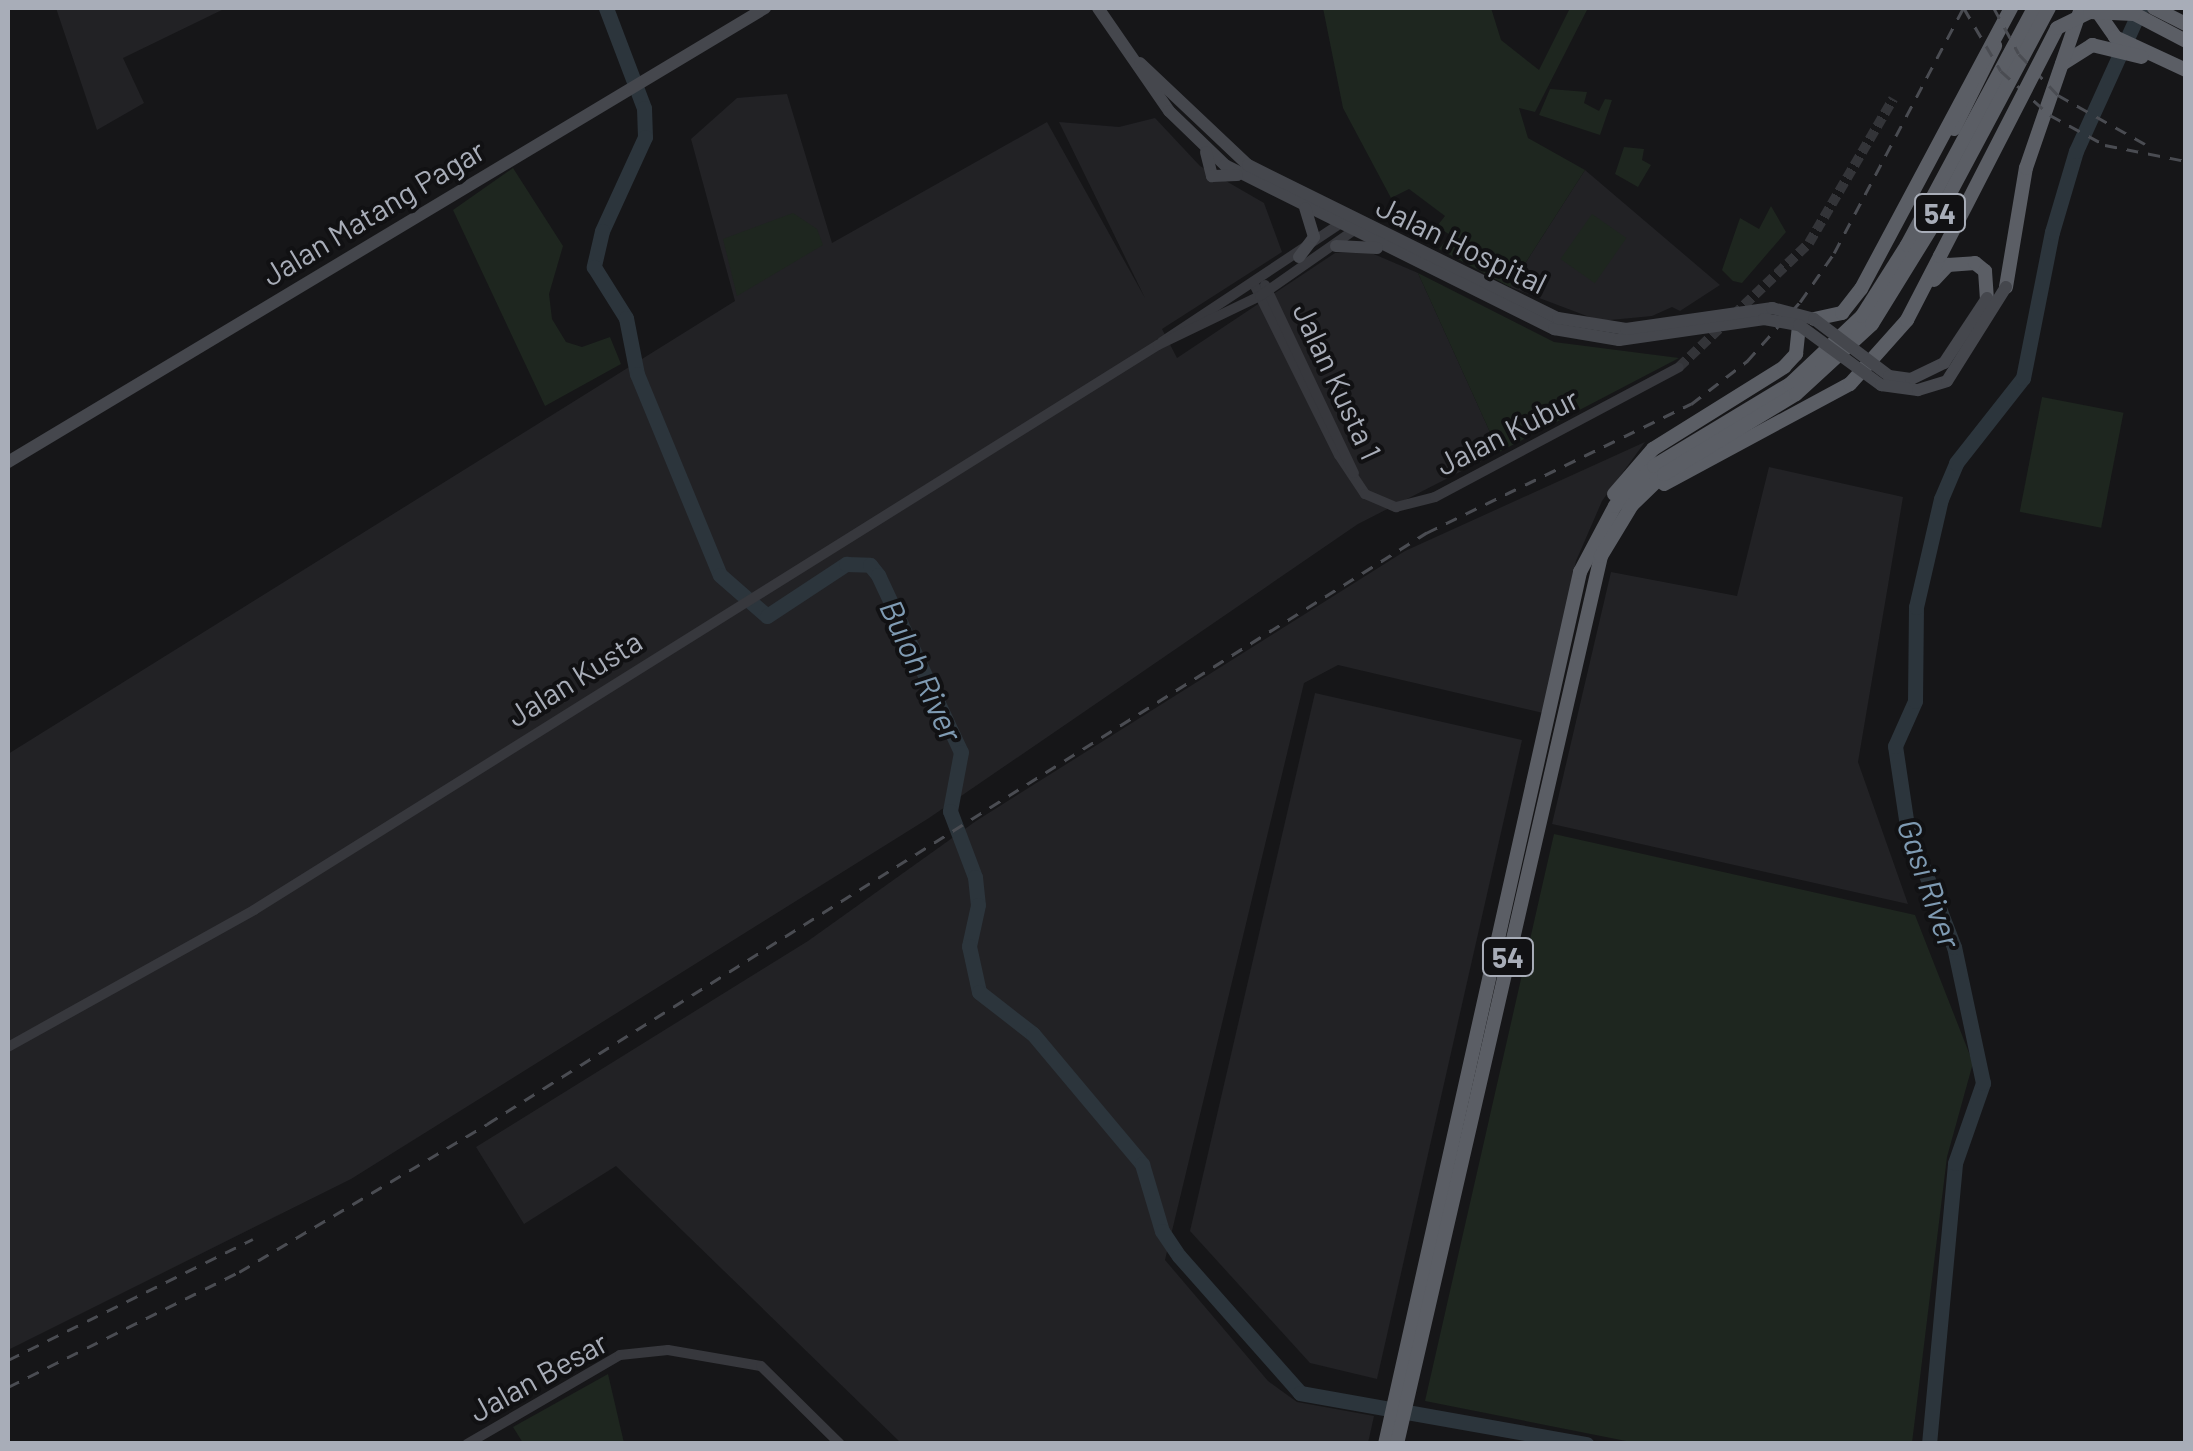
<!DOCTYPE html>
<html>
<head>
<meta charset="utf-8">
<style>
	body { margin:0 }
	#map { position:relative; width:2193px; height:1451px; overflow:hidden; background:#161618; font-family:Barlow,sans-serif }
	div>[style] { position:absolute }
	.built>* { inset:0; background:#222225 }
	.green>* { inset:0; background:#1e261f; transform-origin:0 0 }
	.river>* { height:15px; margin:-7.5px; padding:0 7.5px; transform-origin:7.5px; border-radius:7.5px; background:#2c353c }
	.tertiary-tunnel>* { height:10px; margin-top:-5px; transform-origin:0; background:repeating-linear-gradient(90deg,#333438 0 10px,transparent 0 15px) }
	.tertiary>* { height:10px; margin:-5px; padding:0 5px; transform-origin:5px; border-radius:5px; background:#37383d }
	.secondary>* { height:12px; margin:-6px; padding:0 6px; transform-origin:6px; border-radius:6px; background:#45474d }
	.trunk>* { height:14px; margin:-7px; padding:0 7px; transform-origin:7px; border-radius:7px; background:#5b5e65 }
	.rail>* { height:2.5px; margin-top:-1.25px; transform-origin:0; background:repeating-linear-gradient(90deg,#4a4c52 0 12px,transparent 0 22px) }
	.secondary-bridge>* { height:12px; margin:-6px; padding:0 6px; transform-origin:6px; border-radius:6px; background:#45474d }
	.trunk-bridge>* { height:14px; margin:-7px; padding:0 7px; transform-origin:7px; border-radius:7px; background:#5b5e65 }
	span { translate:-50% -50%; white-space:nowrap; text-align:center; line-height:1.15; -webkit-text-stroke:8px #111113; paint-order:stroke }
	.shield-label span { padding:2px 8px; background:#111113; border:2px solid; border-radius:8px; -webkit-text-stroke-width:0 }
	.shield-label { font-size:28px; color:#a8adb8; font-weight:700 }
	.street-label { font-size:30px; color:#a8adb8 }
	.water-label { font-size:32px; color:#7f9bb3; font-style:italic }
	.frame { position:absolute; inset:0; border:10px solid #a8adb8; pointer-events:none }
</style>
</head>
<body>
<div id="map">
	<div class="built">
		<i style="clip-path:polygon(56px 8px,226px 8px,123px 58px,144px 103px,97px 130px)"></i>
		<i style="clip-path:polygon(787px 94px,832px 243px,1047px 122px,1145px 298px,1059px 122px,1119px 127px,1155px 118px,1200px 166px,1264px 203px,1282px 252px,1162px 329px,1177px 358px,1335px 253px,1369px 252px,1418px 273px,1499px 452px,1358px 524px,929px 818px,351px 1179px,8px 1350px,8px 754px,735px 301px,691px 139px,737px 98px)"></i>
		<i style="clip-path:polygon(1585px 170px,1720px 285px,1680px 311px,1672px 307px,1652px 316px,1600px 321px,1510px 287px)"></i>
		<i style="clip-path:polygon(1645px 442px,1602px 501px,1576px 561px,1543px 713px,1338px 665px,1304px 683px,1165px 1260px,1268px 1381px,1297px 1402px,1374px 1416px,1368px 1443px,901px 1443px,616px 1166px,524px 1224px,476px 1147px,808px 941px,976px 821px,1405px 551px)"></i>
		<i style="clip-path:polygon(1769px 467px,1903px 497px,1858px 762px,1908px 904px,1552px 824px,1611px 572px,1737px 596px)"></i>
		<i style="clip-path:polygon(1315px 693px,1522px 740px,1377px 1379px,1310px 1363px,1190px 1231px)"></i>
	</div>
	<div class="green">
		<i style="clip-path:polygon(1323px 8px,1491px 8px,1501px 40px,1539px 70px,1570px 8px,1588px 8px,1535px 112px,1519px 108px,1528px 138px,1585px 170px,1510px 287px,1439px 249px,1450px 235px,1437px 226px,1445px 216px,1409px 189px,1391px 198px,1343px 108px)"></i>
		<i style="clip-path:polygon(1550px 89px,1587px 92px,1584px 103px,1599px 111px,1605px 99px,1612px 100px,1600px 135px,1539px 115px)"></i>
		<i style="clip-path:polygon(1624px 147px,1644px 149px,1642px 160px,1651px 165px,1638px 187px,1615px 174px)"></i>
		<i style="clip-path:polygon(513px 168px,563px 246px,549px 294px,552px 319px,566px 342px,582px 347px,610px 337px,621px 364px,545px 406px,453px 210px)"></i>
		<i style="clip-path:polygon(1771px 206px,1786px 232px,1742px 283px,1733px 281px,1722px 270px,1740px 218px,1759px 229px)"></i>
		<i style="clip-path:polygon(793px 213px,817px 229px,823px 245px,737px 296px,723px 239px)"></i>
		<i style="left:1592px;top:214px;width:42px;height:55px;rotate:35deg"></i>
		<i style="clip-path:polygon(1418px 273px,1554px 342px,1679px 358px,1499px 452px)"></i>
		<i style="left:2042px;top:397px;width:83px;height:117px;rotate:11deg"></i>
		<i style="clip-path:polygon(1554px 834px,1915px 915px,1973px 1063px,1947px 1157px,1912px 1443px,1636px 1443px,1425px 1401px)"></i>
		<i style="clip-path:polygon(608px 1374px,624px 1443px,523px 1443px,513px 1427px)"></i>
	</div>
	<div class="river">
		<i style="left:606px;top:8px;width:107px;rotate:69.2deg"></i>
		<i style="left:644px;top:108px;width:29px;rotate:88deg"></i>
		<i style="left:645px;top:137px;width:103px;rotate:114.6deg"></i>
		<i style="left:602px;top:231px;width:37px;rotate:103deg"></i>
		<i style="left:594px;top:267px;width:60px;rotate:57.9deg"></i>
		<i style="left:626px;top:318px;width:57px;rotate:78.9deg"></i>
		<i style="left:637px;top:374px;width:217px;rotate:67.6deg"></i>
		<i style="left:720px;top:575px;width:62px;rotate:41.1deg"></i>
		<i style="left:767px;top:616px;width:95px;rotate:-33.4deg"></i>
		<i style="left:846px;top:564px;width:24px;rotate:2deg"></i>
		<i style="left:870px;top:565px;width:13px;rotate:51deg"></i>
		<i style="left:878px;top:575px;width:195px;rotate:64.9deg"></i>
		<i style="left:961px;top:752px;width:60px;rotate:100.6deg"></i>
		<i style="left:950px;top:811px;width:71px;rotate:69.3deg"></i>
		<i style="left:975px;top:877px;width:28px;rotate:84deg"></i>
		<i style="left:978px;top:905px;width:42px;rotate:102.4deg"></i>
		<i style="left:969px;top:946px;width:47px;rotate:77.7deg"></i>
		<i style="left:979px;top:992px;width:68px;rotate:37.9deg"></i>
		<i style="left:1033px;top:1034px;width:170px;rotate:50deg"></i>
		<i style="left:1142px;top:1164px;width:70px;rotate:73.4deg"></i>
		<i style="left:1162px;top:1231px;width:30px;rotate:56deg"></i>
		<i style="left:1179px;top:1256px;width:183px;rotate:48.5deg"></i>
		<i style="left:1300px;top:1393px;width:291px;rotate:10.1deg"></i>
		<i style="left:1929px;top:1444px;width:282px;rotate:-84.7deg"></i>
		<i style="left:1955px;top:1163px;width:85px;rotate:-70.7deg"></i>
		<i style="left:1983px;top:1083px;width:139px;rotate:-102deg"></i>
		<i style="left:1954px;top:947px;width:130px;rotate:-111.2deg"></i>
		<i style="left:1907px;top:826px;width:81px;rotate:-98.5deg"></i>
		<i style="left:1895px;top:746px;width:49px;rotate:-66deg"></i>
		<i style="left:1915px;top:701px;width:94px;rotate:-89.4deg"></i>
		<i style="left:1916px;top:607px;width:111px;rotate:-77deg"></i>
		<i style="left:1941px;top:499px;width:39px;rotate:-67deg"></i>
		<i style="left:1956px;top:463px;width:108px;rotate:-51.8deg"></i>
		<i style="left:2023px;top:378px;width:149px;rotate:-78.8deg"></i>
		<i style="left:2052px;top:232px;width:84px;rotate:-73.5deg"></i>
		<i style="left:2076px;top:151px;width:157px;rotate:-65.6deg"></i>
	</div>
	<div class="tertiary-tunnel">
		<i style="left:1679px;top:367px;width:180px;rotate:-43.6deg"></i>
		<i style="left:1809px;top:243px;width:167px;rotate:-59.7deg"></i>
	</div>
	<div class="tertiary">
		<i style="left:1254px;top:284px;width:191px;rotate:63.6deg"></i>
		<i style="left:1339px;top:455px;width:47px;rotate:56.3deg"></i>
		<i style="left:1365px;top:494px;width:34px;rotate:23deg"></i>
		<i style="left:1396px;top:507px;width:40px;rotate:-14.4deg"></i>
		<i style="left:1435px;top:497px;width:276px;rotate:-28deg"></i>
		<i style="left:1265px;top:285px;width:208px;rotate:64.7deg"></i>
		<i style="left:1162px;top:342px;width:222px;rotate:-33.6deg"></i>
		<i style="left:8px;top:1047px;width:282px;rotate:-29.1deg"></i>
		<i style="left:254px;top:910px;width:1066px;rotate:-32.01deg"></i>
		<i style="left:1158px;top:345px;width:113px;rotate:-25.7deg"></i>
		<i style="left:1260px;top:296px;width:122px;rotate:-35deg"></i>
		<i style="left:467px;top:1444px;width:177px;rotate:-30.2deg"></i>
		<i style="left:620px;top:1355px;width:48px;rotate:-5.9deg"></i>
		<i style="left:668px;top:1350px;width:94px;rotate:9.8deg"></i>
		<i style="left:761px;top:1366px;width:111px;rotate:44.6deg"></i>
	</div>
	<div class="secondary">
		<i style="left:1098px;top:8px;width:125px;rotate:55.4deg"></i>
		<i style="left:1169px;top:111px;width:78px;rotate:44deg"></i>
		<i style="left:1225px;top:165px;width:368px;rotate:26.5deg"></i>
		<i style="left:1554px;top:329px;width:66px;rotate:9.6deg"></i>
		<i style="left:1619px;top:340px;width:147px;rotate:-8.2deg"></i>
		<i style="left:1140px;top:63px;width:149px;rotate:43.4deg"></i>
		<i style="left:1248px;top:165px;width:346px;rotate:26.3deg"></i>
		<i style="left:1558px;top:318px;width:69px;rotate:9.2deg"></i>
		<i style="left:1626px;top:329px;width:148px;rotate:-8.2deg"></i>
		<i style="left:1206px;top:152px;width:25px;rotate:76deg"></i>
		<i style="left:1212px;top:176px;width:25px;rotate:-2deg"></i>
		<i style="left:1336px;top:246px;width:41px;rotate:2.8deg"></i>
		<i style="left:1299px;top:257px;width:25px;rotate:-53deg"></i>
		<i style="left:1314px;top:237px;width:30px;rotate:-107deg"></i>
		<i style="left:8px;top:462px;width:883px;rotate:-30.95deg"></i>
	</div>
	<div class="trunk">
		<i style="left:2095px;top:8px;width:35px;rotate:55deg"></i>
		<i style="left:2115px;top:37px;width:78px;rotate:24.9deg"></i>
		<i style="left:2154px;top:8px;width:36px;rotate:27deg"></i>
		<i style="left:2127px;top:10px;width:67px;rotate:27.7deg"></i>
		<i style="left:2062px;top:64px;width:36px;rotate:-32deg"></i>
		<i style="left:2092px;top:45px;width:51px;rotate:13.5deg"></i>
		<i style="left:1954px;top:129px;width:93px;rotate:-63.7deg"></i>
		<i style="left:1934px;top:280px;width:21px;rotate:-47deg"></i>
		<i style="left:1948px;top:265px;width:27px;rotate:-4deg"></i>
		<i style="left:1975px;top:263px;width:13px;rotate:39deg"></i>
		<i style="left:1985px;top:271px;width:27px;rotate:86deg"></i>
		<i style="left:2006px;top:287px;width:121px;rotate:-80.5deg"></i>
		<i style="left:2026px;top:168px;width:169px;rotate:-71deg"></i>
		<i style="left:1814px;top:319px;width:29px;rotate:-12deg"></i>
		<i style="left:1842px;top:313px;width:31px;rotate:-52deg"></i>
		<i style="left:1861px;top:289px;width:319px;rotate:-61.9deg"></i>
		<i style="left:1664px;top:484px;width:211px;rotate:-28.3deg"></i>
		<i style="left:1850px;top:384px;width:86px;rotate:-48.3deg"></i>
		<i style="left:1907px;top:320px;width:72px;rotate:-62.7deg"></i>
		<i style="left:1614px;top:494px;width:60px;rotate:-49.1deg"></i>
		<i style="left:1653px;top:449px;width:155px;rotate:-32deg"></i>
		<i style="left:1784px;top:367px;width:18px;rotate:-47deg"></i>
		<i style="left:1796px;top:354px;width:29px;rotate:-84deg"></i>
		<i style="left:1385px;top:1444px;width:894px;rotate:-77.39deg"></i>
		<i style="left:1580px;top:572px;width:75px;rotate:-62.1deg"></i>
		<i style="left:1615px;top:506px;width:56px;rotate:-45.7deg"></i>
		<i style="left:1654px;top:466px;width:159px;rotate:-31.1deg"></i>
		<i style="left:1790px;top:384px;width:99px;rotate:-43.4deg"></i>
		<i style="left:1862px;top:316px;width:84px;rotate:-57.6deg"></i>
		<i style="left:1907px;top:245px;width:269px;rotate:-61.8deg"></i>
		<i style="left:1397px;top:1444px;width:911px;rotate:-77.06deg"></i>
		<i style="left:1601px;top:556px;width:60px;rotate:-58.7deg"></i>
		<i style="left:1632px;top:505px;width:45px;rotate:-44.1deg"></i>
		<i style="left:1664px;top:474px;width:154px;rotate:-31.2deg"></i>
		<i style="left:1796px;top:394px;width:103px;rotate:-42.6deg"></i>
		<i style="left:1872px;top:324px;width:114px;rotate:-58.3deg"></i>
		<i style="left:1932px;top:227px;width:248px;rotate:-61.9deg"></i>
	</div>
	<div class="rail">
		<i style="left:1964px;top:8px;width:73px;rotate:59.6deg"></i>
		<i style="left:2001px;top:71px;width:66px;rotate:41.9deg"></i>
		<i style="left:2050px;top:115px;width:63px;rotate:28.6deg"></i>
		<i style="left:2105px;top:145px;width:83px;rotate:11.2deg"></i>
		<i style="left:1994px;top:8px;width:52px;rotate:61.5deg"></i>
		<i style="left:2019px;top:54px;width:57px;rotate:46.4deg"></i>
		<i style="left:2058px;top:95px;width:100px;rotate:29.4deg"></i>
		<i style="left:8px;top:1360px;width:273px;rotate:-26.3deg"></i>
		<i style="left:8px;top:1387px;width:258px;rotate:-26.5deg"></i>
		<i style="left:239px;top:1272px;width:289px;rotate:-30.8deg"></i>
		<i style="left:487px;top:1124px;width:1110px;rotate:-32.19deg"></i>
		<i style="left:1426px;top:533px;width:295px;rotate:-26deg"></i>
		<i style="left:1691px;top:404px;width:71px;rotate:-37.5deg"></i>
		<i style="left:1747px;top:361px;width:79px;rotate:-48.1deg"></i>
		<i style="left:1800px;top:302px;width:60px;rotate:-55.2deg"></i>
		<i style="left:1834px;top:253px;width:277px;rotate:-62.2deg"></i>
	</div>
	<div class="secondary-bridge">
		<i style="left:1772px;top:308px;width:43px;rotate:14.7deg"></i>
		<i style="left:1814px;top:319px;width:94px;rotate:37.2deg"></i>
		<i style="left:1889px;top:376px;width:22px;rotate:8deg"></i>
		<i style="left:1911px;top:379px;width:37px;rotate:-26deg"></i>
		<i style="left:1944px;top:363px;width:78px;rotate:-56.5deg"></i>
		<i style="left:1764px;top:319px;width:36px;rotate:10deg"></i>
		<i style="left:1799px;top:325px;width:102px;rotate:36.2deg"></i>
		<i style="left:1881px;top:385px;width:37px;rotate:8deg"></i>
		<i style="left:1918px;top:390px;width:30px;rotate:-17deg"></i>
		<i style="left:1947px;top:381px;width:111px;rotate:-57.9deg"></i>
	</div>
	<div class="trunk-bridge">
		<i style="left:1940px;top:256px;width:256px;rotate:-62.8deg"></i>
		<i style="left:2057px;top:28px;width:37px;rotate:-26deg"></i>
		<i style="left:2090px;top:12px;width:44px;rotate:2.6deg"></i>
	</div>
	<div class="shield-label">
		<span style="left:1940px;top:213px">54</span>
		<span style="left:1508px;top:957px">54</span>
	</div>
	<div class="street-label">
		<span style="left:373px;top:212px;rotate:-31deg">Jalan Matang Pagar</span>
		<span style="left:1462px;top:244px;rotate:26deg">Jalan Hospital</span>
		<span style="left:1338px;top:381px;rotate:65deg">Jalan Kusta 1</span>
		<span style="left:1507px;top:431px;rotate:-27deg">Jalan Kubur</span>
		<span style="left:574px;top:678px;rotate:-32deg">Jalan Kusta</span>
		<span style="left:538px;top:1376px;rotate:-29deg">Jalan Besar</span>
	</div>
	<div class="water-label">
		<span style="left:922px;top:670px;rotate:65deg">Buloh River</span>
		<span style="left:1930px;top:883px;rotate:71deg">Gasi River</span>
	</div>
	<div class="frame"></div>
</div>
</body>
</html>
